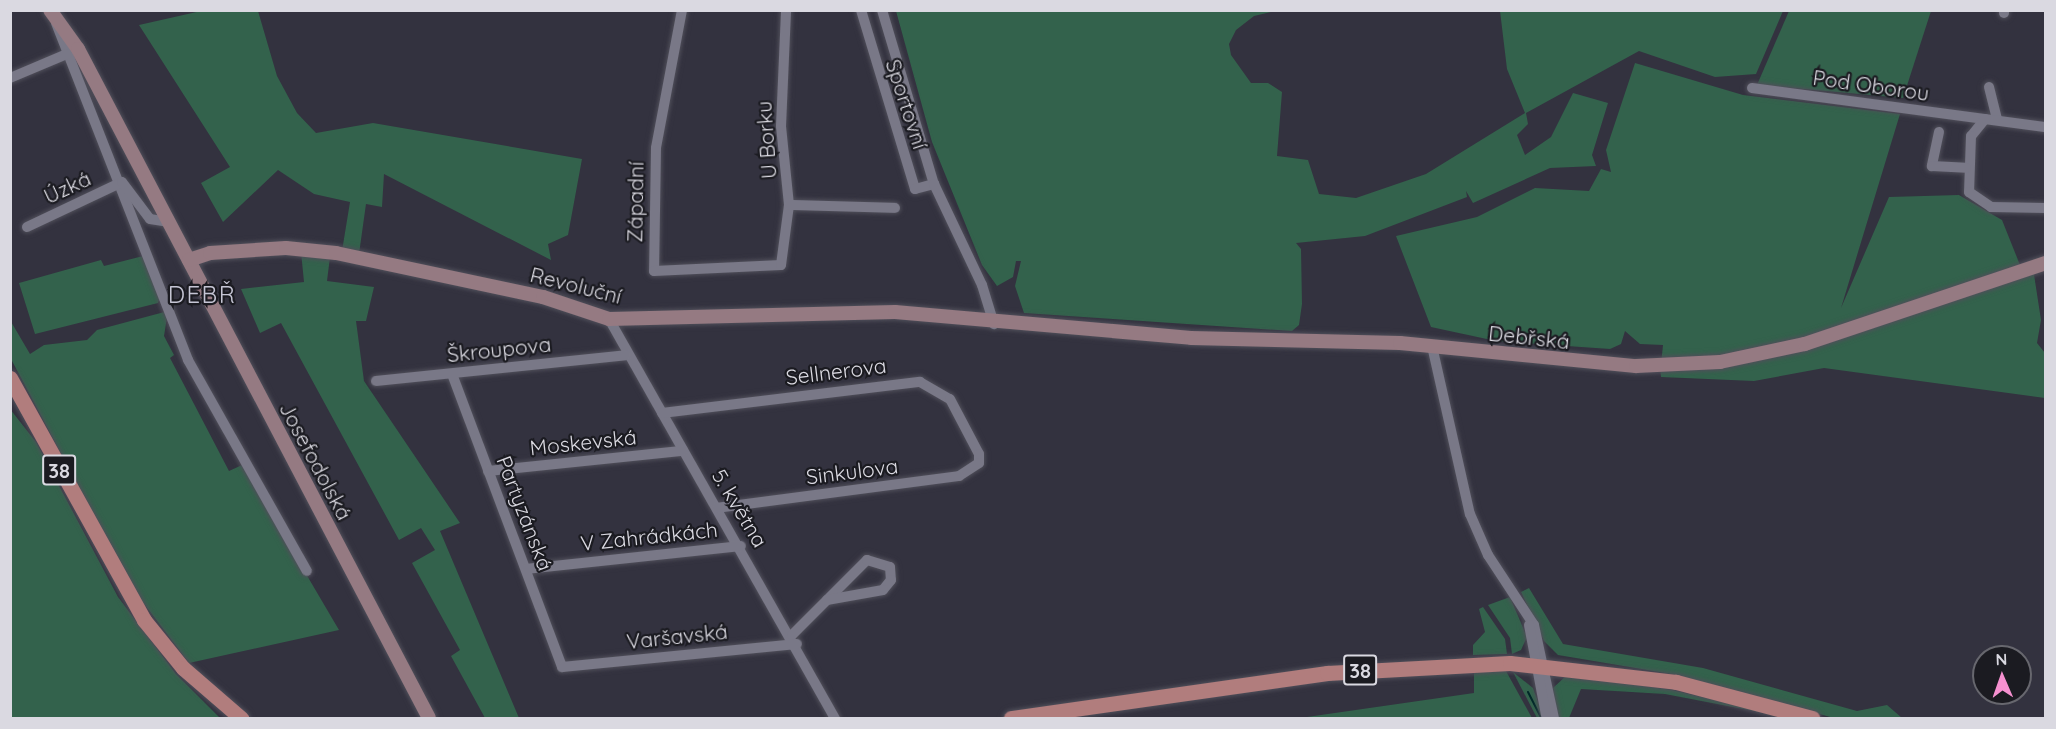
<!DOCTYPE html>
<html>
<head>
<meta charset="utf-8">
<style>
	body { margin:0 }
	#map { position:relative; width:2056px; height:729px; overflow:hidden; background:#33323f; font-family:Quicksand,sans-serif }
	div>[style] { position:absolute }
	.green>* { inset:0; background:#33624c }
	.stream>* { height:2px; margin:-1px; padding:0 1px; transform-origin:1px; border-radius:1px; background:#002829 }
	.roads { filter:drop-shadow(0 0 2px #504f5a) drop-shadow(0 0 2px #504f5a) }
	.street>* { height:10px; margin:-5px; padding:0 5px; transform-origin:5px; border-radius:5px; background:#797887 }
	.secondary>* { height:14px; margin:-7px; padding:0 7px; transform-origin:7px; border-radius:7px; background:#957a82 }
	.primary>* { height:15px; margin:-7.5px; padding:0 7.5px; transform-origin:7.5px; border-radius:7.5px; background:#b17d7d }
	span { translate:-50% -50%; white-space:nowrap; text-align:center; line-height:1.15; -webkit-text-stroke:4.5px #1b1b21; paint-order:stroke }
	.shield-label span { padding:2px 4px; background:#1b1b21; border:2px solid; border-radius:4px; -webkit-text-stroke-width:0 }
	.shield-label { font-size:20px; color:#dad9e1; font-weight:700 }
	.street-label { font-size:21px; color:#dad9e1 }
	.quarter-label { font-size:24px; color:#c5c5d4; letter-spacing:1.5px }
	.frame { position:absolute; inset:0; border:12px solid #dad9e1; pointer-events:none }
	.north { position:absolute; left:1972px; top:645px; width:60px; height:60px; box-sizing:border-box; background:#1b1b21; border:2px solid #67676e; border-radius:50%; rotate:358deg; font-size:16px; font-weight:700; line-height:24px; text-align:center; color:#dad9e1 }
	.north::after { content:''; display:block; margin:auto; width:21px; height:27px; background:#f690d0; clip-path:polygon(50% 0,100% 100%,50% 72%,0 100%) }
</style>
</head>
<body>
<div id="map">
	<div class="green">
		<i style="clip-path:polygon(201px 11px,258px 11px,277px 76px,297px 113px,316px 133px,373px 123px,582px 159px,568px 235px,548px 244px,551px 260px,384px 174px,382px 207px,366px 204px,359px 254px,342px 251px,350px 202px,314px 194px,278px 170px,223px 222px,201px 183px,230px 167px,139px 25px)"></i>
		<i style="clip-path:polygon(896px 11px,1275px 11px,1254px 16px,1236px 30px,1229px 44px,1231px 55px,1251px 83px,1268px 83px,1282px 92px,1277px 156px,1308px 160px,1319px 194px,1356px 198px,1426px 174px,1525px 113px,1507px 69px,1500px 11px,1783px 11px,1756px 74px,1715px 77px,1639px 51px,1526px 113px,1528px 124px,1517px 135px,1525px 155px,1551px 137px,1573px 93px,1608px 103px,1592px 155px,1596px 166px,1550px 168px,1473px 203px,1466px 191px,1467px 197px,1365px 236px,1296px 243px,1301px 249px,1302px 304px,1299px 325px,1292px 331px,1024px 313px,1015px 286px,1021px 261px,1016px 261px,1013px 277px,997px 286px,982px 265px,932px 142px)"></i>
		<i style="clip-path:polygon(1789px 11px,1931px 11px,1903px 98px,1757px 85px)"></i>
		<i style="clip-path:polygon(1635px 63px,1743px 95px,1900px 114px,1841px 308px,1889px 197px,1959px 195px,2002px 220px,2020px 265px,1778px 350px,1661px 364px,1663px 345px,1640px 344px,1625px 331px,1621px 344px,1610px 349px,1496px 341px,1431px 327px,1396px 236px,1477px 217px,1535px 188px,1589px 191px,1601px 169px,1611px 172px,1606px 150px)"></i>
		<i style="clip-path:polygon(301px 252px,330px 257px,327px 281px,374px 287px,366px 321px,356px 321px,364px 381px,460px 523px,440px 531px,519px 718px,485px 718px,451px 656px,460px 650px,412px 563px,435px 550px,421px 528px,399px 540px,281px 323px,260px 333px,241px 289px,304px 282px)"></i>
		<i style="clip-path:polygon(147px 255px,161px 294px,158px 303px,35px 334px,19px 283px,101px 260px,104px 266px)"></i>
		<i style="clip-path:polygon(2033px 268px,2041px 320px,2037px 343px,2045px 353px,2045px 398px,1824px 368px,1754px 381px,1661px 377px,1660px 367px,1746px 360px)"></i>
		<i style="clip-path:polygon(168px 311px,164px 336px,174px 355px,170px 358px,229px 471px,242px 465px,339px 630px,189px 663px,132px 588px,11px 359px,10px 320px,30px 354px,44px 345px,87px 340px,97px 330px)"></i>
		<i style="clip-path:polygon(10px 409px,36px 442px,118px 597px,176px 674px,220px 718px,11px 718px)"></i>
		<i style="clip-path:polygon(1529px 588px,1563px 644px,1703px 668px,1857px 711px,1887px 705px,1902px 718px,1834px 718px,1677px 675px,1558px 655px,1544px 641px,1521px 592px)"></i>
		<i style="clip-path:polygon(1510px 597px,1527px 637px,1521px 650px,1512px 654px,1510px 638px,1488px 605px)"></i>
		<i style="clip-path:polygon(1483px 607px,1505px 639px,1507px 654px,1473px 655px,1473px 645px,1485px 632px,1479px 609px)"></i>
		<i style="clip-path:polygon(1506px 671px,1532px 718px,1300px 718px,1474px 693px,1474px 672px)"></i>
		<i style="clip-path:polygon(1513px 672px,1533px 688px,1544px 718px,1537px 718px)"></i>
		<i style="clip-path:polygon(1567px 675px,1672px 690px,1790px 718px,1665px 694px,1581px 689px,1569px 718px,1558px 718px,1553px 688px)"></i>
	</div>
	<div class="stream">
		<i style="left:1528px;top:692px;width:29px;rotate:63deg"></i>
	</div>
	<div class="roads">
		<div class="street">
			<i style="left:682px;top:10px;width:140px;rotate:100.7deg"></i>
			<i style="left:656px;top:148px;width:123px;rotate:90.9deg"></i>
			<i style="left:654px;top:271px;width:127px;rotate:-2.7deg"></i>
			<i style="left:781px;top:265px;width:61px;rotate:-82.4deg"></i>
			<i style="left:789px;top:205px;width:79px;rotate:-95.8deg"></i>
			<i style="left:781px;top:126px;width:116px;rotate:-87.5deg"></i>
			<i style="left:861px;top:10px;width:187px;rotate:73.2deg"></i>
			<i style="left:915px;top:189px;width:20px;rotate:-15deg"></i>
			<i style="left:882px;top:10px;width:182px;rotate:73.4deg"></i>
			<i style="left:934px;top:184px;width:112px;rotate:64.6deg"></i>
			<i style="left:982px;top:285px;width:41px;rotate:72.9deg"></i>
			<i style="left:2004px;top:13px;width:3px;rotate:-90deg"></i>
			<i style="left:56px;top:23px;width:362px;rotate:68.6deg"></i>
			<i style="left:188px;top:360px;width:242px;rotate:60.6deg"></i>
			<i style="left:10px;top:78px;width:62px;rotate:-22.8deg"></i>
			<i style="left:1989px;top:87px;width:33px;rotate:76deg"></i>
			<i style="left:1752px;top:88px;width:297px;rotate:7.6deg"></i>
			<i style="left:1985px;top:119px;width:22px;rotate:129deg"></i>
			<i style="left:1971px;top:136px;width:56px;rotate:92deg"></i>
			<i style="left:1969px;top:192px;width:27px;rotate:34deg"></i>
			<i style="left:1991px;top:207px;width:55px;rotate:1deg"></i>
			<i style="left:1939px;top:132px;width:35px;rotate:102deg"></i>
			<i style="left:1932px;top:166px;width:34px;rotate:3deg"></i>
			<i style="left:789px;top:205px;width:106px;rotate:1.6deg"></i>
			<i style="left:27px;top:227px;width:105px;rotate:-25.3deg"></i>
			<i style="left:122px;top:182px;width:46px;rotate:52.9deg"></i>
			<i style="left:150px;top:219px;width:18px;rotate:9deg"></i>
			<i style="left:609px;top:319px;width:459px;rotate:60.5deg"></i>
			<i style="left:1432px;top:346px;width:172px;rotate:77.3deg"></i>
			<i style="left:1470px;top:514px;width:45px;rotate:66.3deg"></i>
			<i style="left:1488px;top:555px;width:84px;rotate:56.7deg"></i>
			<i style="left:1534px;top:625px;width:95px;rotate:77.9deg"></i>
			<i style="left:452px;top:374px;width:313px;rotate:69.4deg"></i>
			<i style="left:562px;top:667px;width:236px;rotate:-5.6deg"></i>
			<i style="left:376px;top:381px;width:251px;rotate:-5.9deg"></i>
			<i style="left:662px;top:413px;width:260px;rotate:-6.9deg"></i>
			<i style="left:920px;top:382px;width:34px;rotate:30deg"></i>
			<i style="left:950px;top:399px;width:62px;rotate:62.2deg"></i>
			<i style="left:979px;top:454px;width:9px;rotate:90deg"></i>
			<i style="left:979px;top:463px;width:24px;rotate:147deg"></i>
			<i style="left:959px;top:476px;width:244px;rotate:172.5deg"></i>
			<i style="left:488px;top:471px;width:196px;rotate:-5.9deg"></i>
			<i style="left:526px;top:569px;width:216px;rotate:-6.1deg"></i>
			<i style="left:1529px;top:625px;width:92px;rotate:79.3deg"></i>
			<i style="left:792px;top:635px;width:106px;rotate:-45deg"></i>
			<i style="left:867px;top:560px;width:24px;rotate:17deg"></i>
			<i style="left:890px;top:567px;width:13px;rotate:86deg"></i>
			<i style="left:891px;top:580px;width:13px;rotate:129deg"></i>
			<i style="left:883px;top:590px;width:57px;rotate:169.9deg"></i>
		</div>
		<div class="secondary">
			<i style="left:50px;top:10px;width:48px;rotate:54.3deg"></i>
			<i style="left:78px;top:49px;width:755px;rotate:62.32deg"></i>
			<i style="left:189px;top:260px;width:22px;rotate:-18deg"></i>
			<i style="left:210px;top:253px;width:76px;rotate:-3.8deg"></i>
			<i style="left:286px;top:248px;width:50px;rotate:5.7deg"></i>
			<i style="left:336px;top:253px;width:212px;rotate:12deg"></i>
			<i style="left:543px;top:297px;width:70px;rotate:18.4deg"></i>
			<i style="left:609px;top:319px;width:286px;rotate:-1.4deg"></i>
			<i style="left:895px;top:312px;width:297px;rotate:5deg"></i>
			<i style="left:1191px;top:338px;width:209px;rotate:1.4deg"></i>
			<i style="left:1400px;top:343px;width:237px;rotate:5.6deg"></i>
			<i style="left:1636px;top:366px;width:84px;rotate:-2.7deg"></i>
			<i style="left:1720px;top:362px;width:87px;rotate:-12deg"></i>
			<i style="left:1805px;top:344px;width:254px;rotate:-18.6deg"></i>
		</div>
		<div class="primary">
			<i style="left:10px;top:378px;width:277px;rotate:61deg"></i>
			<i style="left:144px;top:620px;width:62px;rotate:50.9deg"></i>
			<i style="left:183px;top:668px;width:77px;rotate:40.8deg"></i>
			<i style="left:1011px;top:718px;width:319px;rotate:-8.1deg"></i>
			<i style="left:1327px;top:673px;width:183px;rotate:-3.1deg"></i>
			<i style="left:1510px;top:663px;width:167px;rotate:6.5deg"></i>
			<i style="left:1676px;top:682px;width:141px;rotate:14.8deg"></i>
		</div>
	</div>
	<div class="shield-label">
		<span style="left:59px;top:470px">38</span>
		<span style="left:1360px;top:670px">38</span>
	</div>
	<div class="street-label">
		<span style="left:1871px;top:85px;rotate:8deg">Pod Oborou</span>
		<span style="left:907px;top:104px;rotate:72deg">Sportovní</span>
		<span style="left:766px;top:140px;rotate:-94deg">U Borku</span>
		<span style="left:67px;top:187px;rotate:-25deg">Úzká</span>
		<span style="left:635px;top:202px;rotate:-89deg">Západní</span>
		<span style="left:576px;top:285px;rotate:14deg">Revoluční</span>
		<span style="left:1529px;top:337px;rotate:6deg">Debřská</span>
		<span style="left:499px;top:349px;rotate:-6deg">Škroupova</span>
		<span style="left:836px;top:371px;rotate:-7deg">Sellnerova</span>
		<span style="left:583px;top:442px;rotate:-6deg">Moskevská</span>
		<span style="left:316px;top:461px;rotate:62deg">Josefodolská</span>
		<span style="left:852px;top:471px;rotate:-7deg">Sinkulova</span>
		<span style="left:740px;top:508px;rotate:59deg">5. května</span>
		<span style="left:525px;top:513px;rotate:69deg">Partyzánská</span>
		<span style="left:649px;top:536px;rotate:-6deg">V Zahrádkách</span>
		<span style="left:677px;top:636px;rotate:-6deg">Varšavská</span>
	</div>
	<div class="quarter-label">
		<span style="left:202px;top:295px">DEBŘ</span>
	</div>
	<div class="frame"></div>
	<div class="north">N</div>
</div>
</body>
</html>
